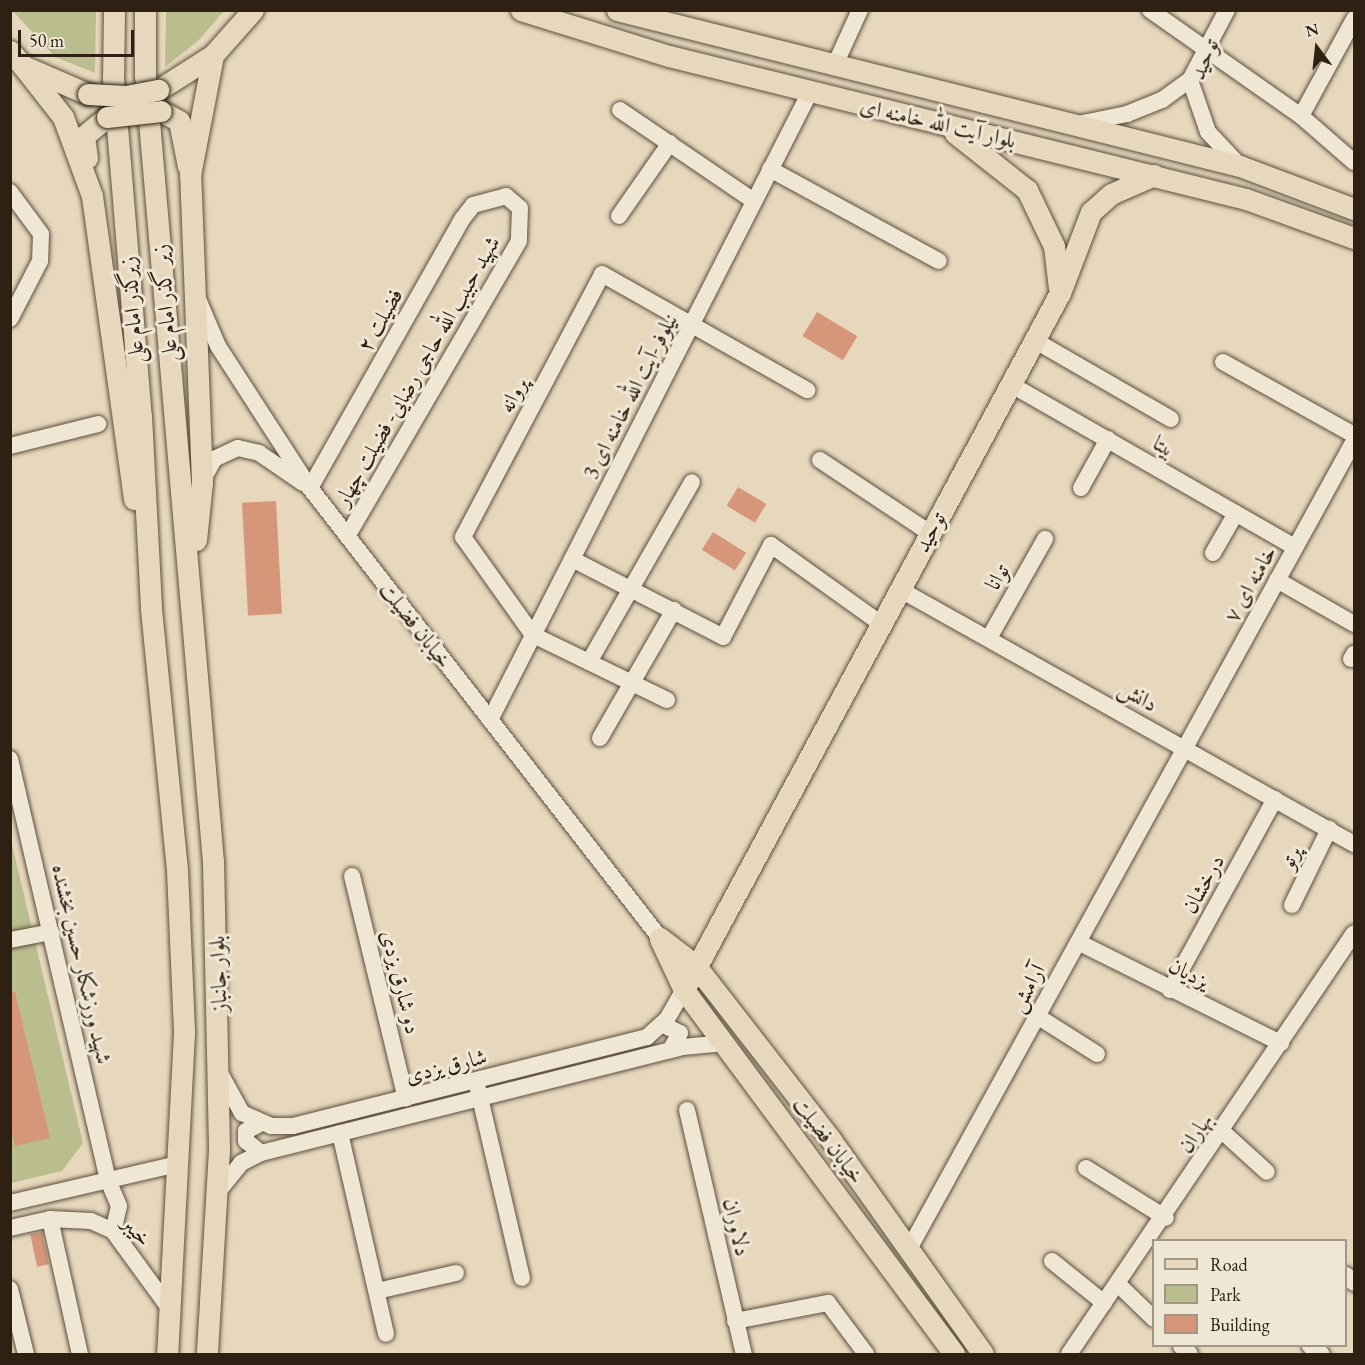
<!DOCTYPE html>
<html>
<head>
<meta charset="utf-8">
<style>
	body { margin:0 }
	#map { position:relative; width:1365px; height:1365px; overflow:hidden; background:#e7d8bd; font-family:"EB Garamond",Amiri,serif }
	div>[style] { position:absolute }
	.green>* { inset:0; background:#babe8e }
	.building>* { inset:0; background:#d59679; transform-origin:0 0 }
	.roads { filter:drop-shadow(0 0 2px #5c4e3e) drop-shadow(0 0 2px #5c4e3e) }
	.minor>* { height:16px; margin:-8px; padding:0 8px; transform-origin:8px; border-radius:8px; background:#efe6d4 }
	.major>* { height:21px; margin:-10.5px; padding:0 10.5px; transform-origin:10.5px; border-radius:10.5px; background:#e7d8bd }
	.bridges { filter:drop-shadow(0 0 2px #2e2013) drop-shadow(0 0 2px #2e2013) }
	.major-bridge>* { height:21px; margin:-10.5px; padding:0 10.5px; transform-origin:10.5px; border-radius:10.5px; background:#e7d8bd }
	span { translate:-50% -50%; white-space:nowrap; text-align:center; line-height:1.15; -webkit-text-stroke:6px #efe6d4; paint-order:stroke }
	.street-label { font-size:22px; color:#2e2013 }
	.frame { position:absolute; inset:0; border:12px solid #2e2013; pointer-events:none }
	.legend { position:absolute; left:1152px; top:1239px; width:195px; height:108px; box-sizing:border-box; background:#efe6d4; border:2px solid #a29787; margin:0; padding:8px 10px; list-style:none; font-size:18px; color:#2e2013 }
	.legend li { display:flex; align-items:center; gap:12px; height:30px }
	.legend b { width:30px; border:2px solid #a29787 }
	.north { position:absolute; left:1287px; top:18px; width:60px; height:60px; -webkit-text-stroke:4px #efe6d4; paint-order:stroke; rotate:345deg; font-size:16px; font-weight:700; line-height:24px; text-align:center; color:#2e2013 }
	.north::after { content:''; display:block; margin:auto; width:21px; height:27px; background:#2e2013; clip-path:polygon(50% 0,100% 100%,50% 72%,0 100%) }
	.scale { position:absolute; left:18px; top:30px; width:116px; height:27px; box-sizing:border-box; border:3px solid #2e2013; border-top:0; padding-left:8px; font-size:18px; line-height:21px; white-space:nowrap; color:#2e2013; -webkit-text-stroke:4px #efe6d4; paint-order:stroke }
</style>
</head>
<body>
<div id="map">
	<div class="green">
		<i style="clip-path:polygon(13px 11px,96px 11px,95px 73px,55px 57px)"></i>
		<i style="clip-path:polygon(166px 11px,166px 10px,224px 11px,198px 41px,165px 67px)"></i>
		<i style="clip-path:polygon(10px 836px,83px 1143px,62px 1171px,11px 1183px)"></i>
	</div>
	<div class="building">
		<i style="left:817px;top:312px;width:47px;height:28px;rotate:31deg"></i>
		<i style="left:738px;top:487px;width:33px;height:22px;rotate:31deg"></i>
		<i style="left:276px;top:501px;width:113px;height:34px;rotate:87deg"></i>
		<i style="left:713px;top:532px;width:39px;height:21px;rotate:32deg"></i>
		<i style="clip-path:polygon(10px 992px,15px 992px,50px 1138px,15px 1146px,10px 1126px)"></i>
		<i style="left:42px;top:1232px;width:33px;height:12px;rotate:78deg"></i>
	</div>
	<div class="roads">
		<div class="minor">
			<i style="left:1150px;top:10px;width:184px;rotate:35.1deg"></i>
			<i style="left:1301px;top:116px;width:70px;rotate:41deg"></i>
			<i style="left:1227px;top:10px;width:79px;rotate:117.9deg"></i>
			<i style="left:1190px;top:80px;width:55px;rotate:70.9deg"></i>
			<i style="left:1208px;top:132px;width:47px;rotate:46.7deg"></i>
			<i style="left:834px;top:67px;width:63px;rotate:-65.5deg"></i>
			<i style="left:620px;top:110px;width:162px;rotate:34.2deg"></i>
			<i style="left:1301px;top:116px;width:111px;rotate:-61.3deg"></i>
			<i style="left:1078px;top:124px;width:50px;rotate:-11.5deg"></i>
			<i style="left:1127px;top:114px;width:38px;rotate:-22deg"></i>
			<i style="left:1162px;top:100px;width:34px;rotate:-36deg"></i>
			<i style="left:770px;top:169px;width:192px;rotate:28.6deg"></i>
			<i style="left:10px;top:192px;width:52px;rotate:53.6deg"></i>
			<i style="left:41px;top:234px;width:27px;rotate:92deg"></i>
			<i style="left:40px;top:261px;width:65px;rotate:117.3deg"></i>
			<i style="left:619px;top:216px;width:89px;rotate:-55.1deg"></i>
			<i style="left:197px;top:297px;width:53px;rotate:66.8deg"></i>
			<i style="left:218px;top:346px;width:169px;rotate:57.1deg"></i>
			<i style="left:310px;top:488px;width:570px;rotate:52.13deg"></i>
			<i style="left:1034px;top:340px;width:158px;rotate:30deg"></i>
			<i style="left:1223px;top:362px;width:150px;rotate:29.1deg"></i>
			<i style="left:1010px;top:384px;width:328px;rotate:29.8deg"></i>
			<i style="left:10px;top:446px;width:91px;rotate:-14deg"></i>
			<i style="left:820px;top:460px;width:132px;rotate:33.6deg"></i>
			<i style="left:202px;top:481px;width:25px;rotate:-61deg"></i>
			<i style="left:214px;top:459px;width:26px;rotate:-25deg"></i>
			<i style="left:238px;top:448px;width:22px;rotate:13deg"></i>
			<i style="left:259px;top:453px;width:53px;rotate:34.3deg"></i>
			<i style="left:310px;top:488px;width:310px;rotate:-60.5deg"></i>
			<i style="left:463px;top:218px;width:16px;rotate:-52deg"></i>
			<i style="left:473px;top:205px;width:34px;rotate:-15deg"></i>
			<i style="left:506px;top:196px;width:18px;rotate:41deg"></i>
			<i style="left:520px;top:208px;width:33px;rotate:92deg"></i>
			<i style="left:519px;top:241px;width:341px;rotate:120.2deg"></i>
			<i style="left:1081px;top:488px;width:56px;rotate:-61.1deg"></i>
			<i style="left:1213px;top:553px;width:46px;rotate:-60.1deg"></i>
			<i style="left:572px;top:559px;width:170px;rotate:27.3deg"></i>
			<i style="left:723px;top:637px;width:104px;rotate:-62.4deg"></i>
			<i style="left:771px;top:545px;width:134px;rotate:35.6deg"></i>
			<i style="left:1277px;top:580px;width:89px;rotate:29.7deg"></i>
			<i style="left:899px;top:589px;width:522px;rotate:29.27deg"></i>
			<i style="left:989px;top:638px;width:114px;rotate:-60.5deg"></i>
			<i style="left:1351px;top:659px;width:6px;rotate:-59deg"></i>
			<i style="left:589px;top:662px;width:207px;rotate:-60.2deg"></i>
			<i style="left:667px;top:700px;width:149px;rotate:-154.1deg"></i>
			<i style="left:533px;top:635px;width:120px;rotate:-125.5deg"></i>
			<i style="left:463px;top:537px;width:297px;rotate:-62.1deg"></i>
			<i style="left:602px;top:274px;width:236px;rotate:29.5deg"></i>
			<i style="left:490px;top:720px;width:705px;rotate:-63deg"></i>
			<i style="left:600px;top:738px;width:148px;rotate:-60deg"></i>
			<i style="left:10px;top:759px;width:432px;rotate:76.9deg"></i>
			<i style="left:108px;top:1180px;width:28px;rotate:67deg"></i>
			<i style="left:119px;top:1206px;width:26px;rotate:103deg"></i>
			<i style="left:352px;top:876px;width:229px;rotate:76.4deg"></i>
			<i style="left:1292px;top:905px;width:85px;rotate:-64deg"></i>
			<i style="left:10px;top:940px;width:42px;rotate:-11deg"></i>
			<i style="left:1078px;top:942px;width:227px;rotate:26.5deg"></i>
			<i style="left:1170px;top:990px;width:218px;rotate:-61.2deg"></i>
			<i style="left:1037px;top:1016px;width:71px;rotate:32.3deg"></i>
			<i style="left:662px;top:1024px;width:20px;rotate:27deg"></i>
			<i style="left:680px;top:1033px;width:20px;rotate:120deg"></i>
			<i style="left:220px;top:1073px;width:46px;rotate:61.2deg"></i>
			<i style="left:242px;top:1113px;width:32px;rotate:24deg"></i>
			<i style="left:271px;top:1126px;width:22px"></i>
			<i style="left:293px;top:1126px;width:365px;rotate:-14.1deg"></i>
			<i style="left:647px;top:1037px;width:27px;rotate:-42deg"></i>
			<i style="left:667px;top:1019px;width:34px;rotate:-60deg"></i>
			<i style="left:478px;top:1089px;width:194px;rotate:76.9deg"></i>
			<i style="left:687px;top:1110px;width:251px;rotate:76.9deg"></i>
			<i style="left:1223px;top:1132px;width:59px;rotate:42.3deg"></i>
			<i style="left:340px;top:1133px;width:206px;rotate:77.1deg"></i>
			<i style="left:261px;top:1153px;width:19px;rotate:-141deg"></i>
			<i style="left:246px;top:1141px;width:10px;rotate:-90deg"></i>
			<i style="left:246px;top:1131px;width:18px;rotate:-27deg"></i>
			<i style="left:1086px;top:1168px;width:94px;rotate:32deg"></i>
			<i style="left:217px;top:1193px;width:38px;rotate:-51deg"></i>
			<i style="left:241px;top:1163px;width:22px;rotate:-27deg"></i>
			<i style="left:261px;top:1153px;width:434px;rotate:-14.1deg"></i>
			<i style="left:682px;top:1047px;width:44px;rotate:-5.2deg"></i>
			<i style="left:10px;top:1203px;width:172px;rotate:-13.1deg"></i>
			<i style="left:50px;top:1219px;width:138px;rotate:77.5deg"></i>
			<i style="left:10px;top:1228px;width:41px;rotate:-12.7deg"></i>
			<i style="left:50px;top:1219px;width:41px;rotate:2.8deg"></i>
			<i style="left:91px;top:1221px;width:24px;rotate:24deg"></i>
			<i style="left:113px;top:1231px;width:100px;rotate:53.9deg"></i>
			<i style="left:909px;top:1249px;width:922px;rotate:-61.16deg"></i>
			<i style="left:1052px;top:1261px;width:67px;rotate:38.9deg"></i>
			<i style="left:1346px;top:1275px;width:11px;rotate:45deg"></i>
			<i style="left:1120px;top:1286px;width:47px;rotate:44.1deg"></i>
			<i style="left:10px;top:1289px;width:67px;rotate:76.2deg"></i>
			<i style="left:377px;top:1291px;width:81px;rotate:-12.8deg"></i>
			<i style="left:735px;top:1321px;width:95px;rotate:-11deg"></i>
			<i style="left:828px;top:1303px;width:64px;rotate:53.3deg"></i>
			<i style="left:1181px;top:1346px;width:12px;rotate:42deg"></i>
			<i style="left:1310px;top:1346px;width:14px;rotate:34deg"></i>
			<i style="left:1069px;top:1354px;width:508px;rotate:-55.9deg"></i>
		</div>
		<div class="major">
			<i style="left:114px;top:10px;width:68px;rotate:90.8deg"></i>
			<i style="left:113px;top:78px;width:339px;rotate:85.3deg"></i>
			<i style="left:141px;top:416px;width:193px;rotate:87deg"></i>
			<i style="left:151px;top:609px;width:262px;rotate:84.3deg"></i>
			<i style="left:177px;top:870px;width:163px;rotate:87.5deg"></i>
			<i style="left:184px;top:1033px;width:321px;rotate:93deg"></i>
			<i style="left:145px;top:10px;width:65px;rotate:90deg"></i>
			<i style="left:145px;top:75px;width:789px;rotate:85.06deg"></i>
			<i style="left:213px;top:861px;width:289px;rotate:88.8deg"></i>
			<i style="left:219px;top:1150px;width:204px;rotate:93.4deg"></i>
			<i style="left:521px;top:10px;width:155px;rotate:17.3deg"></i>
			<i style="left:669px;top:56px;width:594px;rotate:13.92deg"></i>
			<i style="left:1246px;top:199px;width:115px;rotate:19.9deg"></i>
			<i style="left:617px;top:10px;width:642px;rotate:14.06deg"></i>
			<i style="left:1240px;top:166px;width:122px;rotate:20.7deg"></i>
			<i style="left:10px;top:51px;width:20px;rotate:49deg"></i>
			<i style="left:23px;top:66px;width:71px;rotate:23.3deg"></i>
			<i style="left:23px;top:66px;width:65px;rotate:51.9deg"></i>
			<i style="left:63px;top:117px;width:84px;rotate:69.8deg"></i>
			<i style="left:92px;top:196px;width:306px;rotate:82.1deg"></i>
			<i style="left:158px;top:90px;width:65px;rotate:-32.5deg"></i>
			<i style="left:213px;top:55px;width:60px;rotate:-48.4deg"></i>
			<i style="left:161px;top:111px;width:21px;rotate:29deg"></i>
			<i style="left:179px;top:121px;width:46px;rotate:78.7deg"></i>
			<i style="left:955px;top:133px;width:92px;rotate:38.4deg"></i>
			<i style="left:1027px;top:190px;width:62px;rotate:64.3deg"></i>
			<i style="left:1054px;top:246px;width:42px;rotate:83.2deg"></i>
			<i style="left:87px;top:158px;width:22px;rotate:-98deg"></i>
			<i style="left:84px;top:136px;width:30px;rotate:-40deg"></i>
			<i style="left:196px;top:540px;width:58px;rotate:-84.1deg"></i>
			<i style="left:202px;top:482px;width:307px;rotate:-92.2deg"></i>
			<i style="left:190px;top:175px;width:122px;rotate:-79.1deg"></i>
			<i style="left:660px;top:938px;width:44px;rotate:37.6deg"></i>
			<i style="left:695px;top:965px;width:222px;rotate:52.1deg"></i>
			<i style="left:831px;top:1140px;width:262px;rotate:54.6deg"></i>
			<i style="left:660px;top:939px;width:56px;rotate:64.8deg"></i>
			<i style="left:684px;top:990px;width:453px;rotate:53.4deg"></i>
			<i style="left:684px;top:990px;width:792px;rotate:-61.66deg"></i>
			<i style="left:1060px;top:293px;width:87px;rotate:-69.1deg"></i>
			<i style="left:1091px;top:212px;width:27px;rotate:-42deg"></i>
			<i style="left:1111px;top:194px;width:47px;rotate:-23.8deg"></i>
		</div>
	</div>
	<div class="bridges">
		<div class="major-bridge">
			<i style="left:88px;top:94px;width:38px;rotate:3deg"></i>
			<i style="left:126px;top:96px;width:33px;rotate:-11deg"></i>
			<i style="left:107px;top:117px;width:54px;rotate:-6.3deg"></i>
		</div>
	</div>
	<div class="street-label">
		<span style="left:1204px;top:59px;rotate:-67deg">توحید</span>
		<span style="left:938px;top:123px;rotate:13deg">بلوار آیت الله خامنه ای</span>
		<span style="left:165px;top:303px;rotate:-95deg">زیر گذر امام علی</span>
		<span style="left:132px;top:310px;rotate:-95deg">زیرگذر امام علی</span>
		<span style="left:380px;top:320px;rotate:-60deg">فضیلت ۲</span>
		<span style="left:417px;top:371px;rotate:-60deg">شهید حبیب الله حاجی رضایی- فضیلت چهار</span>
		<span style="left:513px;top:395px;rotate:-62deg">پروانه</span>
		<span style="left:630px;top:396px;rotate:-63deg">نیلوفر-آیت الله خامنه ای 3</span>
		<span style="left:1164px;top:446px;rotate:30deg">بیتا</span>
		<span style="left:930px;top:532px;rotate:-62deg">توحید</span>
		<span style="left:997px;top:577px;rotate:-60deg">توانا</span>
		<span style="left:1250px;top:584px;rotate:-61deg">خامنه ای ۷</span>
		<span style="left:416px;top:625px;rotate:52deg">خیابان فضیلت</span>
		<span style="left:1138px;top:696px;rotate:29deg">دانش</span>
		<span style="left:1290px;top:857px;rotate:-64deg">پرتو</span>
		<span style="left:1203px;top:884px;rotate:-61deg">درخشان</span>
		<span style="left:82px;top:964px;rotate:77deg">شهید ورزشکار حسین بخشنده</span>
		<span style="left:1189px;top:973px;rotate:27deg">یزدیان</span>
		<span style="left:218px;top:974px;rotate:-92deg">بلوار جانباز</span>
		<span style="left:401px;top:982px;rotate:76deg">دو شارق یزدی</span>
		<span style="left:1027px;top:988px;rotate:-61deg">آرامش</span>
		<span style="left:446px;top:1066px;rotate:-14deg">شارق یزدی</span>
		<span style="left:1195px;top:1133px;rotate:-56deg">بهاران</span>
		<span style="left:829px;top:1140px;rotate:53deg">خیابان فضیلت</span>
		<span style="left:737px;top:1227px;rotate:77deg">دلاوران</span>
		<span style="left:137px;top:1231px;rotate:48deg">خیبر</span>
	</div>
	<div class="frame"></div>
	<ul class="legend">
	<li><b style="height:8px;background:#e7d8bd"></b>Road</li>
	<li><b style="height:16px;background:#babe8e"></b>Park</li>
	<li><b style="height:16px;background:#d59679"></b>Building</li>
	</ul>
	<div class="north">N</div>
	<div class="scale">50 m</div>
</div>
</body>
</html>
